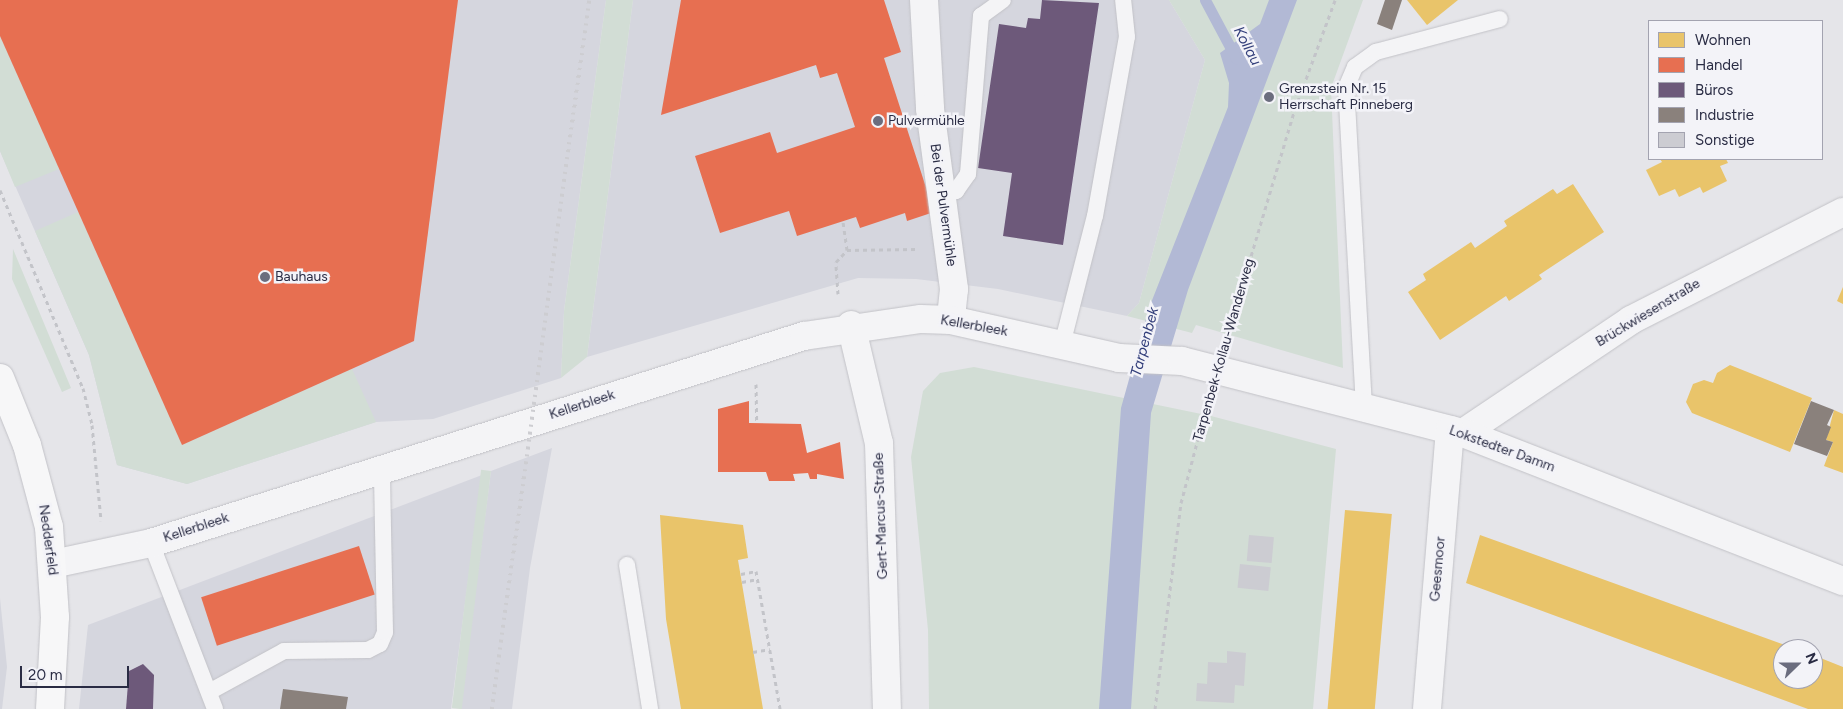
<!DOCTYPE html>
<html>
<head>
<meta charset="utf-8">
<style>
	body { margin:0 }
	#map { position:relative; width:1843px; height:709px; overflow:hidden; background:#e5e5e9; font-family:Figtree,sans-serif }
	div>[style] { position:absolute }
	.built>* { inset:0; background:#d5d6de }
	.green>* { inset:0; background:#d2ddd5; transform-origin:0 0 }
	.water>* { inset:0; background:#b2b9d5 }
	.homes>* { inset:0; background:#e9c46a; transform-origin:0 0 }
	.shops>* { inset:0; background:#e76f51; transform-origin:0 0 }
	.offices>* { inset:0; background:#6d597a }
	.industry>* { inset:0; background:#8a817c }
	.stream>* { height:11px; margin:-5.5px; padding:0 5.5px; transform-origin:5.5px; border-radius:5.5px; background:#b2b9d5 }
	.building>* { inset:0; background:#ccccd2; transform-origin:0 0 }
	.path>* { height:3px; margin-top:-1.5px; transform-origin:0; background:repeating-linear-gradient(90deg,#c3c4c9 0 4px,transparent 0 8px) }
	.roads { filter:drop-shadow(0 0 1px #c2c2c7) drop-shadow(0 0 1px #c2c2c7) }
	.service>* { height:16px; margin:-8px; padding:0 8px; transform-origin:8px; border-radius:8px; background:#f4f4f6 }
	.minor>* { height:28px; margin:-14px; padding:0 14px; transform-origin:14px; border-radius:14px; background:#f4f4f6 }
	.secondary>* { height:28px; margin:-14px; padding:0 14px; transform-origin:14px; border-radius:14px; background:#f7f7f8 }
	.rail>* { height:4px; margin-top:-2px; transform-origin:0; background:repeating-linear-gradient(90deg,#cdcdd1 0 2.5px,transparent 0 7.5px) }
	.dots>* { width:14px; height:14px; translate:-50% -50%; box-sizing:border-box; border:2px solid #f3f3f8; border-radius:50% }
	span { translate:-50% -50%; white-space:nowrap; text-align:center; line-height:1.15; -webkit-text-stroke:5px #f3f3f8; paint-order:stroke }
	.poi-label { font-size:14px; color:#2a2c44 }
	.left { translate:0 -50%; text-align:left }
	.street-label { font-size:14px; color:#2a2c44 }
	.water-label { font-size:15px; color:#323e7a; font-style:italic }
	.legend { position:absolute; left:1648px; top:20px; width:175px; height:140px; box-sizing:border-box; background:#f3f3f8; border:1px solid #a3a3b0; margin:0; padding:6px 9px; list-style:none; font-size:15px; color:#2a2c44 }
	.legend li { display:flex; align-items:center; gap:10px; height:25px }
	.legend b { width:25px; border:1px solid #a3a3b0 }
	.north { position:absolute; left:1773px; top:639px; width:50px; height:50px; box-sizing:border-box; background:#f3f3f8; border:1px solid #a3a3b0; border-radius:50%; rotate:68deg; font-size:14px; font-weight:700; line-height:20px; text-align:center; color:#2a2c44 }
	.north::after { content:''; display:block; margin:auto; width:18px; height:22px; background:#6b6d7e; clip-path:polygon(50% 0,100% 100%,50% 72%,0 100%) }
	.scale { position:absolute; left:20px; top:666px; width:109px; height:22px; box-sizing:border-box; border:2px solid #2a2c44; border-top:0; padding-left:6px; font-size:15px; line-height:18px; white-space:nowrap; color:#2a2c44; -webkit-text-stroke:4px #f3f3f8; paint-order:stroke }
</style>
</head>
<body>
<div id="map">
	<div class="built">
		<i style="clip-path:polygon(0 0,606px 0,564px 311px,561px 378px,433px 419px,376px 422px,187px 484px,117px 465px,89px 355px,0 151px)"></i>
		<i style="clip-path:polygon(633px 0,1169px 0,1205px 60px,1139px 303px,1127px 316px,998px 289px,916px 279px,858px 278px,587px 357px)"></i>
		<i style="clip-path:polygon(552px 448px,530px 568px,512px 709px,460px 709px,491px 471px)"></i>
		<i style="clip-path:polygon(482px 475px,451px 709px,79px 709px,88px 625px)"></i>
		<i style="clip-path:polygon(0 598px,7px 667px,2px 709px,0 709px)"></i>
	</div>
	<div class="green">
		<i style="clip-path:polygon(606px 0,633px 0,587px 357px,561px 378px,564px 311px)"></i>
		<i style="clip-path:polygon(1169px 0,1363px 0,1331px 88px,1343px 368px,1196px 325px,1192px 333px,1127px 316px,1139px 303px,1205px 60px)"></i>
		<i style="clip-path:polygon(0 36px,59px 169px,15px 187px,0 151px)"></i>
		<i style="clip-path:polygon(78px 212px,182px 445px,352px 369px,376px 422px,187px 484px,117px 465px,89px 355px,35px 231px)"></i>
		<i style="clip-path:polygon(13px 249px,71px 388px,62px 392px,12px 279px)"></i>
		<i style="clip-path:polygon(974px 367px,1211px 416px,1336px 449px,1313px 709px,929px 709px,928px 630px,911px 457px,923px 391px,940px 373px)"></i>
		<i style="left:491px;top:471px;width:240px;height:10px;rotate:97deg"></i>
	</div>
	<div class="water">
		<i style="clip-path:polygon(1269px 0,1297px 0,1188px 290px,1151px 413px,1131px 709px,1099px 709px,1121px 408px,1149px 308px,1228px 107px,1229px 83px,1220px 53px,1260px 24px)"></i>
	</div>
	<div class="homes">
		<i style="clip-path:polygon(1407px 0,1458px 0,1427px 25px)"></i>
		<i style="clip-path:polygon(1660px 159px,1726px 159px,1728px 163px,1720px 166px,1727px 181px,1703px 193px,1700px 187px,1679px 197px,1675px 189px,1659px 196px,1646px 170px,1662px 162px)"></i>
		<i style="clip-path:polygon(1573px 184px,1604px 232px,1539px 275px,1542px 279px,1509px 301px,1506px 296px,1440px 340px,1408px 292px,1426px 280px,1423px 274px,1471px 242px,1475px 248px,1507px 226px,1504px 221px,1553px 189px,1557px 194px)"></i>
		<i style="clip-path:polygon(1843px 287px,1843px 304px,1837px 301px)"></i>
		<i style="clip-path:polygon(1730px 365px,1812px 398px,1790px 452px,1692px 413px,1686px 402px,1693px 384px,1704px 380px,1713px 383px,1717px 373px)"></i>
		<i style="clip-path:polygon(1834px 410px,1843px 414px,1843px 473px,1824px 466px,1833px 442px,1826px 440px)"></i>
		<i style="left:1345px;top:510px;width:47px;height:200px;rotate:5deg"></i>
		<i style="clip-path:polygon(660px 515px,743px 525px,748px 558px,738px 560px,763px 709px,681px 709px,666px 619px)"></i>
		<i style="clip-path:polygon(1480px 535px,1796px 649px,1783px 649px,1783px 679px,1813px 679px,1813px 655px,1843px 667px,1843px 709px,1808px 709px,1466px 583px)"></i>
	</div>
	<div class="shops">
		<i style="clip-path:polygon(0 0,458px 0,414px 341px,182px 445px,0 36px)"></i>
		<i style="clip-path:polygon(681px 0,884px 0,901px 52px,884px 58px,934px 212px,907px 221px,905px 213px,860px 228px,856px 217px,797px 236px,789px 211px,720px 233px,695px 156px,770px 132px,777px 153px,855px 127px,837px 73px,820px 78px,816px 65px,661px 115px)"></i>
		<i style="clip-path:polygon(749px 401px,749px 423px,801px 424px,807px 453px,840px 442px,844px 479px,817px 474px,817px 479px,810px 479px,808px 473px,793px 474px,795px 481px,769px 481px,766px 472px,718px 472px,718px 409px)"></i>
		<i style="left:359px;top:546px;width:51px;height:166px;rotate:72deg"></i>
	</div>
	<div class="offices">
		<i style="clip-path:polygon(1042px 0,1099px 3px,1063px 245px,1003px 236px,1012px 173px,978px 168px,999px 24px,1026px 28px,1028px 18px,1040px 19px)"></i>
		<i style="clip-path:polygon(143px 664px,154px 675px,153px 709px,126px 709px,129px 671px)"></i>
	</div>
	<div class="industry">
		<i style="clip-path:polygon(1385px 0,1402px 0,1392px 30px,1377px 24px)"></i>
		<i style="clip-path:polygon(1811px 401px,1834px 410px,1827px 425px,1831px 427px,1826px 440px,1833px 442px,1827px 456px,1794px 444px)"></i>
		<i style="clip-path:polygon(283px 689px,348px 697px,346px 709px,280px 709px)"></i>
	</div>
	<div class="stream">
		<i style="left:1205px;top:0;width:66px;rotate:61.9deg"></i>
	</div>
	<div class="building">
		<i style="left:1249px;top:535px;width:25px;height:26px;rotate:5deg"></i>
		<i style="left:1240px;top:564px;width:31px;height:24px;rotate:6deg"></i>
		<i style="clip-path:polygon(1227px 651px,1246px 653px,1244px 686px,1235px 685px,1234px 703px,1196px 701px,1197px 683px,1207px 684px,1208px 662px,1227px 663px)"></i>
	</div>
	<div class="path">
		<i style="left:0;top:190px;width:215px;rotate:67.3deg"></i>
		<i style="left:83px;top:388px;width:38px;rotate:76deg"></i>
		<i style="left:92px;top:425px;width:96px;rotate:84.6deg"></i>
		<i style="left:847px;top:250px;width:69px;rotate:-0.8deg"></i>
		<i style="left:838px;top:294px;width:32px;rotate:-94deg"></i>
		<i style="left:836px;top:262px;width:16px;rotate:-47deg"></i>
		<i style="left:847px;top:250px;width:28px;rotate:-98deg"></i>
		<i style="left:1226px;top:340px;width:241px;rotate:-73.4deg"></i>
		<i style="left:1295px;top:109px;width:116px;rotate:-69.8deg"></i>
		<i style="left:756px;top:384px;width:39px;rotate:89deg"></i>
		<i style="left:741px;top:574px;width:15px;rotate:-11deg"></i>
		<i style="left:756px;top:571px;width:140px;rotate:80.1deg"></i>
		<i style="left:742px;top:582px;width:16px;rotate:-11deg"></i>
		<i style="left:753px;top:652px;width:17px;rotate:-10deg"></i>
		<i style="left:1155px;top:709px;width:208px;rotate:-82.8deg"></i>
		<i style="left:1181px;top:503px;width:106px;rotate:-75.2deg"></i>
	</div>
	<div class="roads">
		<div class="service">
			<i style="left:941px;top:195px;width:16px;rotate:-15deg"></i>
			<i style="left:956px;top:191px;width:21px;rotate:-55deg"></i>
			<i style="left:968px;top:174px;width:159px;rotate:-85.3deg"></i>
			<i style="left:981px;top:16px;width:27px;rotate:-36deg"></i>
			<i style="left:1062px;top:345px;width:133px;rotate:-75.7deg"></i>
			<i style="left:1095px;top:216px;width:182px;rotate:-79.9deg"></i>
			<i style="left:1127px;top:37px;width:37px;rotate:-96deg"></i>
			<i style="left:1364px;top:407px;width:320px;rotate:-93.2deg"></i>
			<i style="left:1346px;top:88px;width:23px;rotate:-67deg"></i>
			<i style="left:1355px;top:67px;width:26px;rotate:-36deg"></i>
			<i style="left:1376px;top:52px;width:128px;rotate:-14.9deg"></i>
			<i style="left:151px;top:543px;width:178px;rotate:68.9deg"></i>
			<i style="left:627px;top:565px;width:146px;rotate:80.9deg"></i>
			<i style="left:209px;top:692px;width:85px;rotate:-28.7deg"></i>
			<i style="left:284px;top:651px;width:84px;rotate:-0.7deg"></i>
			<i style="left:368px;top:650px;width:13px;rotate:-27deg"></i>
			<i style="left:380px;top:644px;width:13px;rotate:-67deg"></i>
			<i style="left:385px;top:632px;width:162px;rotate:-91.1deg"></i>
		</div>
		<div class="minor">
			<i style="left:924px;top:0;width:109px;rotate:86.8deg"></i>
			<i style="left:930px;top:109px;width:182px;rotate:82.4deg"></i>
			<i style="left:954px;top:289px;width:31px;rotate:96deg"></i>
			<i style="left:851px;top:325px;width:121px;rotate:76.7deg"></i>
			<i style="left:879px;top:443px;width:266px;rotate:88.3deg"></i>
			<i style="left:1463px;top:433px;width:202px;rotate:-33.9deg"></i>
			<i style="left:1631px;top:320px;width:238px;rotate:-27deg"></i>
			<i style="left:53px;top:564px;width:100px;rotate:-12.1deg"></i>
			<i style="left:151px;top:543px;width:685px;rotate:-17.59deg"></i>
			<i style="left:804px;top:336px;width:118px;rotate:-8.3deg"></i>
			<i style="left:921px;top:319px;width:30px;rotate:2deg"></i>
			<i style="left:951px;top:320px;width:172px;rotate:12.7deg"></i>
			<i style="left:1119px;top:358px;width:63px;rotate:2.7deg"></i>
			<i style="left:1182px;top:361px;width:290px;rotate:14.4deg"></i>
			<i style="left:1463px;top:433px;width:408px;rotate:21.3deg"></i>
			<i style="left:1427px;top:709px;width:280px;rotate:-85.3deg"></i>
		</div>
		<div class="secondary">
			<i style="left:0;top:378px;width:72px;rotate:68.1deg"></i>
			<i style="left:27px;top:445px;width:85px;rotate:75deg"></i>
			<i style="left:49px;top:527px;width:90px;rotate:86.2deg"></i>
			<i style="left:55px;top:617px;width:92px;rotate:93.1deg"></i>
		</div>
	</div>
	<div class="rail">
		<i style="left:492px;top:709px;width:716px;rotate:-82.21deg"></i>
	</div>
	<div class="dots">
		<i style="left:1269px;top:97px;background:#6b6d7e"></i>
		<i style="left:878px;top:121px;background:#6b6d7e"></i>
		<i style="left:265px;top:277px;background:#6b6d7e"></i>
	</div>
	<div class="poi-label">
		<span class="left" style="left:1279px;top:97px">Grenzstein Nr. 15<br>Herrschaft Pinneberg</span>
		<span class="left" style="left:888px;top:121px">Pulvermühle</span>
		<span class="left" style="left:275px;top:277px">Bauhaus</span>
	</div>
	<div class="street-label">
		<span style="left:943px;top:205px;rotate:82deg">Bei der Pulvermühle</span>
		<span style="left:1648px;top:313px;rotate:-31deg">Brückwiesenstraße</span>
		<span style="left:974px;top:326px;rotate:10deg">Kellerbleek</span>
		<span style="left:1224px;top:350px;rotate:-74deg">Tarpenbek-Kollau-Wanderweg</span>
		<span style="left:582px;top:405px;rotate:-18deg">Kellerbleek</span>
		<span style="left:1502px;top:449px;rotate:20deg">Lokstedter Damm</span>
		<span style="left:881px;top:516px;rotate:-92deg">Gert-Marcus-Straße</span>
		<span style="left:196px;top:528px;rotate:-18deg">Kellerbleek</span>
		<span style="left:48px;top:540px;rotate:82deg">Nedderfeld</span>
		<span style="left:1438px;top:569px;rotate:-85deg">Geesmoor</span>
	</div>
	<div class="water-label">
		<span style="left:1247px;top:46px;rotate:62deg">Kollau</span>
		<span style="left:1145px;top:342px;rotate:-75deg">Tarpenbek</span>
	</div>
	<ul class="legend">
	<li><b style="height:14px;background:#e9c46a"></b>Wohnen</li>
	<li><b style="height:14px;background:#e76f51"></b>Handel</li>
	<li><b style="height:14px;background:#6d597a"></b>Büros</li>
	<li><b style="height:14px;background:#8a817c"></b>Industrie</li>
	<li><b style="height:14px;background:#ccccd2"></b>Sonstige</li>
	</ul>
	<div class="north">N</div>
	<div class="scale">20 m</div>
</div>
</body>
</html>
